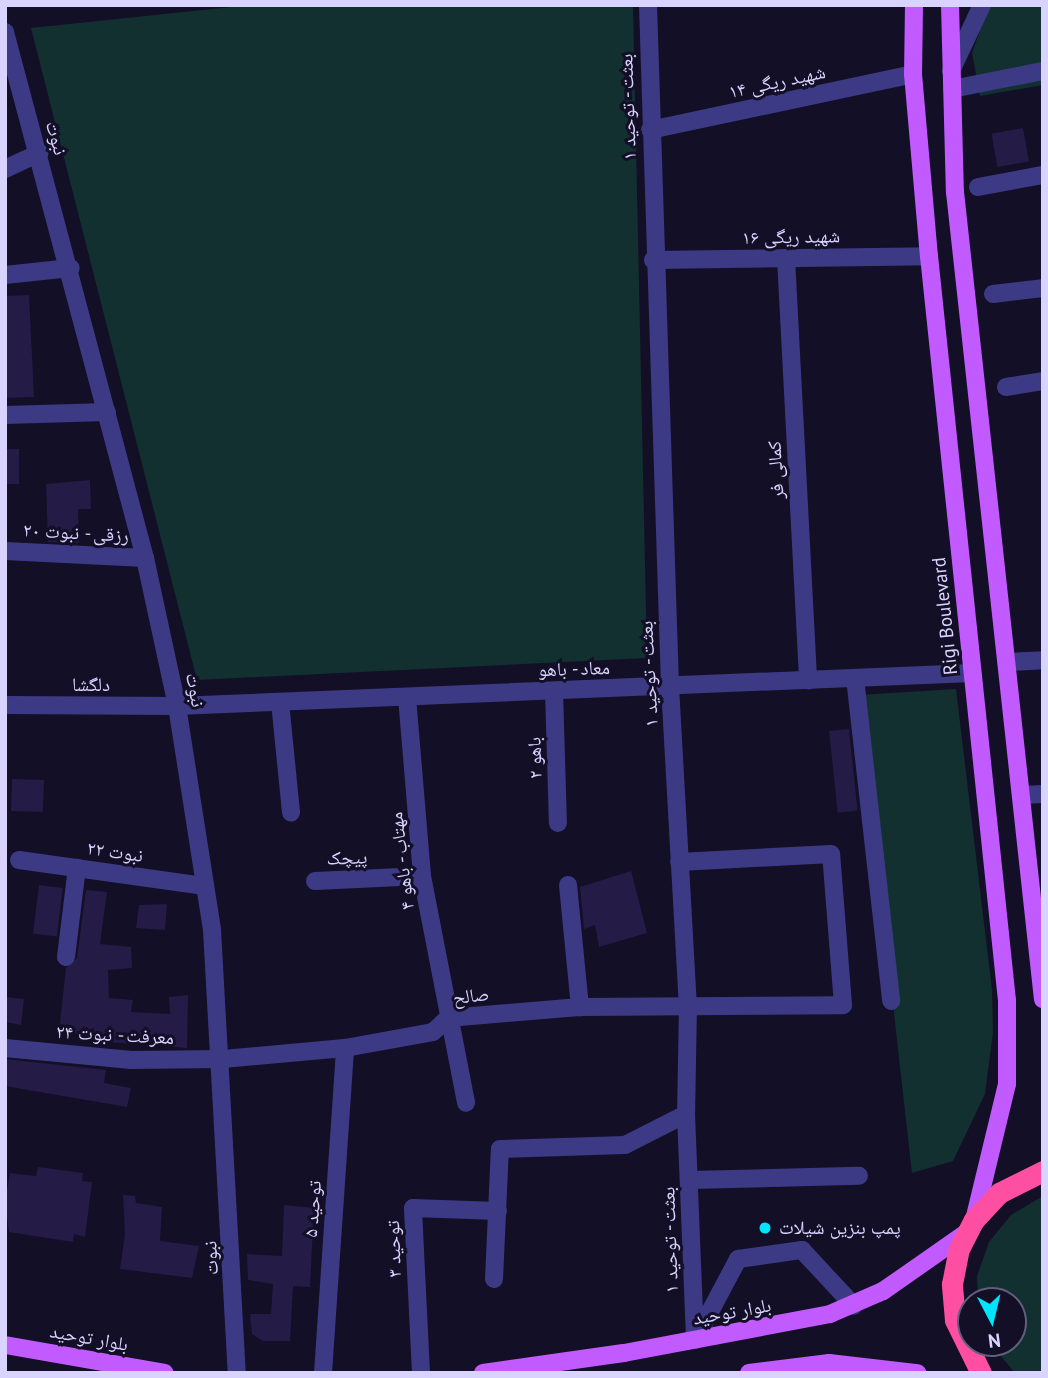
<!DOCTYPE html>
<html>
<head>
<meta charset="utf-8">
<style>
	body { margin:0 }
	#map { position:relative; width:1048px; height:1378px; overflow:hidden; background:#130f26; font-family:"PT Sans","Noto Naskh Arabic",sans-serif }
	div>[style] { position:absolute }
	.green>* { inset:0; background:#12302f }
	.building>* { inset:0; background:#241b47; transform-origin:0 0 }
	.minor>* { height:18px; margin:-9px; padding:0 9px; transform-origin:9px; border-radius:9px; background:#3d3a85 }
	.major>* { height:18px; margin:-9px; padding:0 9px; transform-origin:9px; border-radius:9px; background:#c25bff }
	.highway>* { height:21px; margin:-10.5px; padding:0 10.5px; transform-origin:10.5px; border-radius:10.5px; background:#ff4fa3 }
	.dots>* { width:19px; height:19px; translate:-50% -50%; box-sizing:border-box; border:4px solid #130f26; border-radius:50% }
	span { translate:-50% -50%; white-space:nowrap; text-align:center; line-height:1.15; -webkit-text-stroke:6px #130f26; paint-order:stroke }
	.street-label { font-size:19px; color:#d9d4ff }
	.poi-label { font-size:19px; color:#d9d4ff }
	.left { translate:0 -50%; text-align:left }
	.frame { position:absolute; inset:0; border:7px solid #d9d4ff; pointer-events:none }
	.north { position:absolute; left:957px; top:1287px; width:70px; height:70px; box-sizing:border-box; background:#130f26; border:2px solid #625e7d; border-radius:50%; rotate:173deg; font-size:19px; font-weight:700; line-height:28px; text-align:center; color:#d9d4ff }
	.north::after { content:''; display:block; margin:auto; width:24px; height:32px; background:#00e5ff; clip-path:polygon(50% 0,100% 100%,50% 72%,0 100%) }
</style>
</head>
<body>
<div id="map">
	<div class="green">
		<i style="clip-path:polygon(250px 5px,633px 5px,647px 658px,197px 680px,31px 28px)"></i>
		<i style="clip-path:polygon(989px 5px,1043px 5px,1043px 85px,980px 96px,972px 53px)"></i>
		<i style="clip-path:polygon(956px 689px,992px 990px,993px 1032px,985px 1094px,953px 1161px,912px 1173px,858px 695px)"></i>
		<i style="clip-path:polygon(1043px 1196px,1043px 1373px,1015px 1373px,990px 1343px,1013px 1343px,1013px 1301px,978px 1301px,977px 1276px,989px 1242px,1011px 1215px)"></i>
	</div>
	<div class="building">
		<i style="left:1023px;top:128px;width:34px;height:32px;rotate:80deg"></i>
		<i style="clip-path:polygon(29px 295px,34px 397px,5px 398px,5px 296px)"></i>
		<i style="left:19px;top:449px;width:35px;height:14px;rotate:90deg"></i>
		<i style="clip-path:polygon(90px 480px,91px 509px,78px 509px,79px 543px,48px 542px,46px 484px)"></i>
		<i style="left:849px;top:729px;width:82px;height:20px;rotate:84deg"></i>
		<i style="left:12px;top:779px;width:32px;height:32px;rotate:2deg"></i>
		<i style="clip-path:polygon(631px 871px,647px 933px,599px 947px,595px 925px,584px 929px,580px 887px)"></i>
		<i style="left:39px;top:885px;width:24px;height:49px;rotate:7deg"></i>
		<i style="clip-path:polygon(86px 890px,107px 892px,100px 944px,131px 947px,132px 968px,108px 970px,109px 998px,133px 1000px,131px 1012px,170px 1014px,169px 997px,188px 995px,187px 1048px,95px 1041px,95px 1034px,59px 1032px,66px 968px,77px 958px)"></i>
		<i style="clip-path:polygon(167px 904px,165px 930px,136px 928px,139px 905px)"></i>
		<i style="clip-path:polygon(5px 997px,24px 999px,21px 1025px,5px 1022px)"></i>
		<i style="clip-path:polygon(5px 1059px,106px 1070px,104px 1083px,131px 1088px,127px 1107px,5px 1086px)"></i>
		<i style="clip-path:polygon(38px 1167px,83px 1173px,82px 1181px,92px 1182px,85px 1237px,74px 1234px,73px 1242px,9px 1232px,5px 1202px,10px 1173px,36px 1176px)"></i>
		<i style="clip-path:polygon(123px 1195px,135px 1196px,136px 1203px,162px 1207px,160px 1241px,199px 1246px,192px 1278px,120px 1269px,125px 1234px)"></i>
		<i style="clip-path:polygon(284px 1205px,314px 1208px,310px 1287px,293px 1286px,290px 1341px,263px 1341px,252px 1334px,250px 1314px,271px 1314px,273px 1284px,248px 1280px,247px 1254px,282px 1256px)"></i>
	</div>
	<div class="minor">
		<i style="left:648px;top:5px;width:681px;rotate:88.15deg"></i>
		<i style="left:670px;top:686px;width:319px;rotate:86.8deg"></i>
		<i style="left:688px;top:1004px;width:110px;rotate:91deg"></i>
		<i style="left:686px;top:1114px;width:226px;rotate:87.7deg"></i>
		<i style="left:5px;top:32px;width:544px;rotate:75.1deg"></i>
		<i style="left:145px;top:558px;width:151px;rotate:77.8deg"></i>
		<i style="left:177px;top:706px;width:227px;rotate:81.1deg"></i>
		<i style="left:212px;top:930px;width:444px;rotate:86.8deg"></i>
		<i style="left:951px;top:71px;width:73px;rotate:-64.8deg"></i>
		<i style="left:952px;top:89px;width:93px;rotate:-11.2deg"></i>
		<i style="left:650px;top:130px;width:269px;rotate:-12deg"></i>
		<i style="left:5px;top:169px;width:38px;rotate:-25deg"></i>
		<i style="left:978px;top:187px;width:66px;rotate:-10.5deg"></i>
		<i style="left:786px;top:258px;width:423px;rotate:87deg"></i>
		<i style="left:653px;top:260px;width:276px;rotate:-0.8deg"></i>
		<i style="left:5px;top:275px;width:66px;rotate:-6.1deg"></i>
		<i style="left:993px;top:294px;width:50px;rotate:-6.8deg"></i>
		<i style="left:1006px;top:387px;width:37px;rotate:-9deg"></i>
		<i style="left:5px;top:415px;width:102px;rotate:-1.7deg"></i>
		<i style="left:5px;top:551px;width:140px;rotate:2.9deg"></i>
		<i style="left:1009px;top:662px;width:34px;rotate:-3deg"></i>
		<i style="left:855px;top:678px;width:325px;rotate:83.6deg"></i>
		<i style="left:554px;top:691px;width:132px;rotate:88.3deg"></i>
		<i style="left:407px;top:697px;width:180px;rotate:85.2deg"></i>
		<i style="left:422px;top:876px;width:231px;rotate:79deg"></i>
		<i style="left:280px;top:702px;width:111px;rotate:84.3deg"></i>
		<i style="left:5px;top:705px;width:172px;rotate:0.3deg"></i>
		<i style="left:177px;top:706px;width:796px;rotate:-2.38deg"></i>
		<i style="left:1022px;top:795px;width:21px;rotate:-3deg"></i>
		<i style="left:19px;top:860px;width:188px;rotate:8deg"></i>
		<i style="left:315px;top:881px;width:107px;rotate:-2.7deg"></i>
		<i style="left:568px;top:885px;width:123px;rotate:84.4deg"></i>
		<i style="left:66px;top:957px;width:90px;rotate:-83deg"></i>
		<i style="left:5px;top:1048px;width:127px;rotate:5.4deg"></i>
		<i style="left:131px;top:1060px;width:92px;rotate:-0.6deg"></i>
		<i style="left:223px;top:1059px;width:122px;rotate:-5.2deg"></i>
		<i style="left:345px;top:1048px;width:89px;rotate:-10.3deg"></i>
		<i style="left:433px;top:1032px;width:21px;rotate:-43deg"></i>
		<i style="left:448px;top:1018px;width:132px;rotate:-4.8deg"></i>
		<i style="left:580px;top:1007px;width:263px;rotate:-0.4deg"></i>
		<i style="left:843px;top:1005px;width:151px;rotate:-94.5deg"></i>
		<i style="left:831px;top:854px;width:152px;rotate:177deg"></i>
		<i style="left:690px;top:1180px;width:169px;rotate:-1.4deg"></i>
		<i style="left:494px;top:1279px;width:130px;rotate:-87.4deg"></i>
		<i style="left:500px;top:1149px;width:125px;rotate:-1.8deg"></i>
		<i style="left:625px;top:1145px;width:68px;rotate:-26.9deg"></i>
		<i style="left:695px;top:1340px;width:92px;rotate:-62deg"></i>
		<i style="left:738px;top:1259px;width:65px;rotate:-8deg"></i>
		<i style="left:802px;top:1250px;width:76px;rotate:47.1deg"></i>
		<i style="left:323px;top:1373px;width:326px;rotate:-86.1deg"></i>
		<i style="left:421px;top:1373px;width:165px;rotate:-92.8deg"></i>
		<i style="left:413px;top:1208px;width:85px;rotate:2deg"></i>
	</div>
	<div class="major">
		<i style="left:914px;top:5px;width:69px;rotate:90.8deg"></i>
		<i style="left:913px;top:74px;width:183px;rotate:85deg"></i>
		<i style="left:929px;top:256px;width:748px;rotate:84.02deg"></i>
		<i style="left:1007px;top:1000px;width:84px;rotate:90deg"></i>
		<i style="left:1007px;top:1084px;width:140px;rotate:103.6deg"></i>
		<i style="left:950px;top:5px;width:187px;rotate:88.5deg"></i>
		<i style="left:955px;top:192px;width:812px;rotate:83.78deg"></i>
		<i style="left:5px;top:1345px;width:162px;rotate:9.9deg"></i>
		<i style="left:483px;top:1373px;width:142px;rotate:-8.1deg"></i>
		<i style="left:624px;top:1353px;width:210px;rotate:-10.7deg"></i>
		<i style="left:830px;top:1314px;width:58px;rotate:-23.5deg"></i>
		<i style="left:883px;top:1291px;width:101px;rotate:-34.9deg"></i>
		<i style="left:749px;top:1373px;width:81px;rotate:-7.1deg"></i>
		<i style="left:829px;top:1363px;width:89px;rotate:6.5deg"></i>
	</div>
	<div class="highway">
		<i style="left:981px;top:1373px;width:59px;rotate:-116.1deg"></i>
		<i style="left:955px;top:1320px;width:36px;rotate:-95deg"></i>
		<i style="left:952px;top:1284px;width:36px;rotate:-79deg"></i>
		<i style="left:959px;top:1249px;width:33px;rotate:-63deg"></i>
		<i style="left:974px;top:1220px;width:37px;rotate:-47deg"></i>
		<i style="left:999px;top:1193px;width:49px;rotate:-26.6deg"></i>
	</div>
	<div class="dots">
		<i style="left:765px;top:1228px;background:#00e5ff"></i>
	</div>
	<div class="street-label">
		<span style="left:777px;top:82px;rotate:-12deg">شهید ریگی ۱۴</span>
		<span style="left:628px;top:107px;rotate:-92deg">بعثت - توحید ۱</span>
		<span style="left:56px;top:138px;rotate:74deg">نبوت</span>
		<span style="left:791px;top:237px;rotate:-1deg">شهید ریگی ۱۶</span>
		<span style="left:776px;top:470px;rotate:-93deg">کمالی فر</span>
		<span style="left:76px;top:533px;rotate:3deg">رزقی - نبوت ۲۰</span>
		<span style="left:945px;top:616px;rotate:-96deg">Rigi Boulevard</span>
		<span style="left:574px;top:669px;rotate:-2deg">معاد - باهو</span>
		<span style="left:649px;top:674px;rotate:-93deg">بعثت - توحید ۱</span>
		<span style="left:91px;top:685px">دلگشا</span>
		<span style="left:195px;top:690px;rotate:79deg">نبوت</span>
		<span style="left:535px;top:758px;rotate:-92deg">باهو ۲</span>
		<span style="left:115px;top:852px;rotate:8deg">نبوت ۲۲</span>
		<span style="left:347px;top:858px;rotate:-2deg">پیچک</span>
		<span style="left:402px;top:861px;rotate:-97deg">مهتاب - باهو ۴</span>
		<span style="left:471px;top:996px;rotate:-7deg">صالح</span>
		<span style="left:115px;top:1035px;rotate:3deg">معرفت - نبوت ۲۴</span>
		<span style="left:313px;top:1209px;rotate:-86deg">توحید ۵</span>
		<span style="left:670px;top:1240px;rotate:-92deg">بعثت - توحید ۱</span>
		<span style="left:394px;top:1249px;rotate:-92deg">توحید ۳</span>
		<span style="left:211px;top:1258px;rotate:-93deg">نبوت</span>
		<span style="left:732px;top:1312px;rotate:-10deg">بلوار توحید</span>
		<span style="left:89px;top:1338px;rotate:10deg">بلوار توحید</span>
	</div>
	<div class="poi-label">
		<span class="left" style="left:779px;top:1228px">پمپ بنزین شیلات</span>
	</div>
	<div class="frame"></div>
	<div class="north">N</div>
</div>
</body>
</html>
